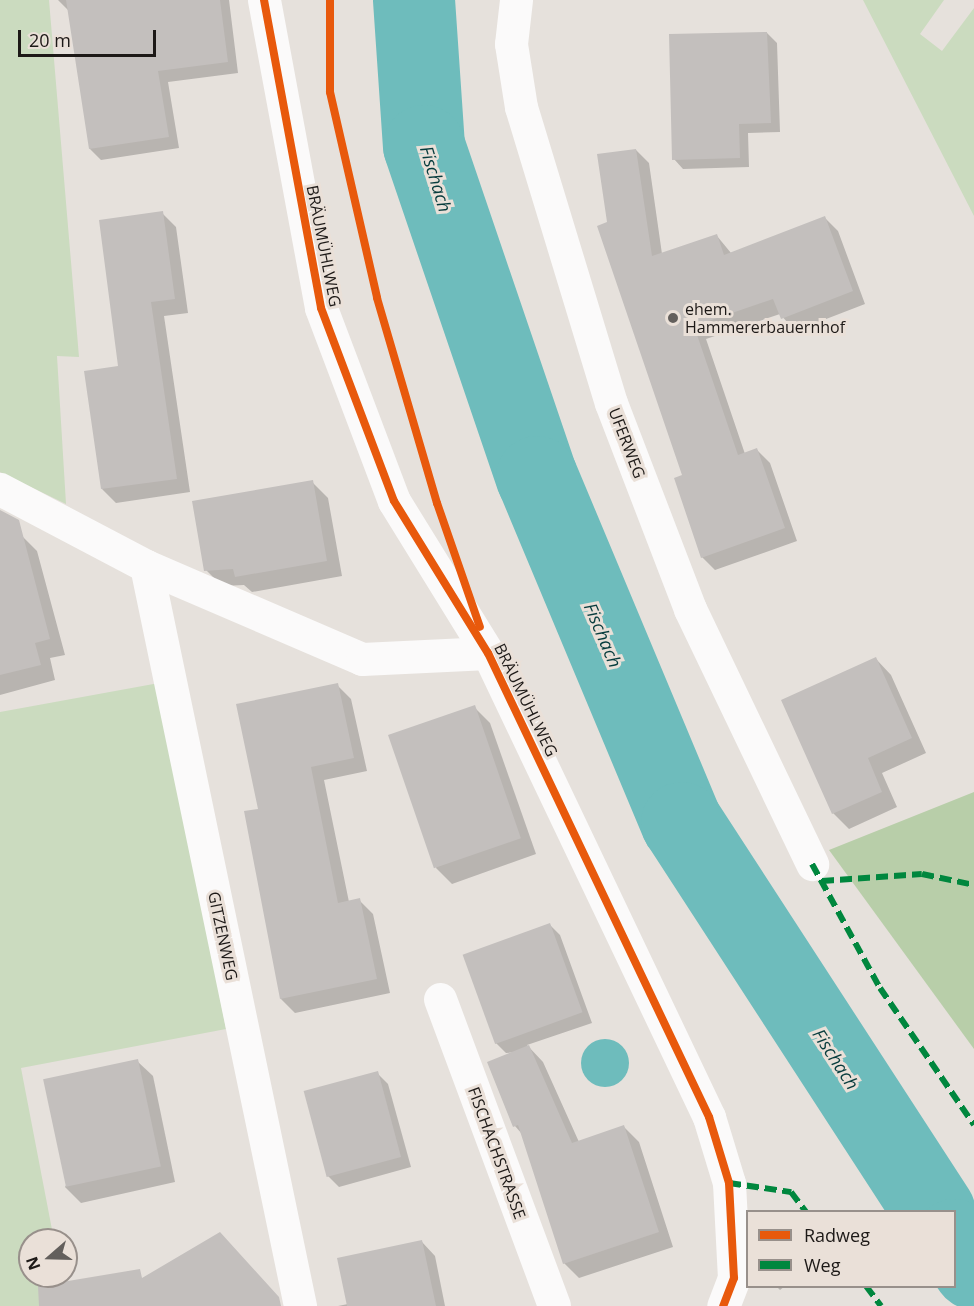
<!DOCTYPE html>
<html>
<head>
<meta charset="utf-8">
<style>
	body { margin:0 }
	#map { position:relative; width:974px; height:1306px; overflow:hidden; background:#e6e1dc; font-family:"Open Sans",sans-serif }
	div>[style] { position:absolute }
	.green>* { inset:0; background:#cbdbbf }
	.forest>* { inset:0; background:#b8cea9 }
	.water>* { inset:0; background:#6ebcbc }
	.round { border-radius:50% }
	.shadow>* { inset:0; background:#0003 }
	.river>* { height:82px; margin:-41px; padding:0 41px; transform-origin:41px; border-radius:41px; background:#6ebcbc }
	.building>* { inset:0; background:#c3bfbd; transform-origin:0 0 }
	.minor>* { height:33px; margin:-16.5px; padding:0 16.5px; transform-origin:16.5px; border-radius:16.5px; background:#fbfafa }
	.quiet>* { height:6px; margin-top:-3px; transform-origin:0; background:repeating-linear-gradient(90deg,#00873e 0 12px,transparent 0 18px) }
	.cycleway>* { height:8px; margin:-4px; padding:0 4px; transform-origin:4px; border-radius:4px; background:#e8590c }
	.dots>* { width:16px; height:16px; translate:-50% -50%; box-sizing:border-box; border:3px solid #eae0d8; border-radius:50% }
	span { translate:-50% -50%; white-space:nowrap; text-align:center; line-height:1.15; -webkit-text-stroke:6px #eae0d8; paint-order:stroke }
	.street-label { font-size:16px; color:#1d1917 }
	.poi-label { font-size:16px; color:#1d1917 }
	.left { translate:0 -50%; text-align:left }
	.water-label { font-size:18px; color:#073c3d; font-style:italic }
	.legend { position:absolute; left:746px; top:1210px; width:210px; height:78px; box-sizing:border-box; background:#eae0d8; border:2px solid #98908b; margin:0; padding:8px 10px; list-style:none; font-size:18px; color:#1d1917 }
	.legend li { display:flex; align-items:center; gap:12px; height:30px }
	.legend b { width:30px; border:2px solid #98908b }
	.north { position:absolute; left:18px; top:1228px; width:60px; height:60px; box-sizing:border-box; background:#eae0d8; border:2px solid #98908b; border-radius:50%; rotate:250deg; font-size:16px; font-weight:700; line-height:24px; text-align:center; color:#1d1917 }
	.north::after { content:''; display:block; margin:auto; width:21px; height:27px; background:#635f5c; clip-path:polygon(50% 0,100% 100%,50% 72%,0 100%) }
	.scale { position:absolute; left:18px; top:30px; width:138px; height:27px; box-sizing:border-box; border:3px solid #1d1917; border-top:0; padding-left:8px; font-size:18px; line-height:21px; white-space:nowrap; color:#1d1917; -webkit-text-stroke:4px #eae0d8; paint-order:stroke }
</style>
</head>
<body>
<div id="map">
	<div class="green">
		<i style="clip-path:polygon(0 0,49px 0,79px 357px,57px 356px,66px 504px,0 472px)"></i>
		<i style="clip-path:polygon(863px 0,944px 0,920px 34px,942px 51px,974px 8px,974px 216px)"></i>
		<i style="clip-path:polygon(159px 683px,226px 1029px,21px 1068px,54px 1240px,30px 1240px,30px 1276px,61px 1276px,67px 1306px,0 1306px,0 712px)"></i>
	</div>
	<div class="forest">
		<i style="clip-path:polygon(974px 792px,974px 1049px,829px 850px)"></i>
	</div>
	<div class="water">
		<i class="round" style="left:581px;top:1039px;width:48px;height:48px"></i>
	</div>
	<div class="shadow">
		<i style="clip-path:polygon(229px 0,238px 73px,168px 82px,179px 148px,101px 160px,90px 149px,69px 11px,58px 0)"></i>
		<i style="clip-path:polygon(767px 33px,777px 43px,780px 132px,748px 133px,749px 167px,683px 169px,674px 159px)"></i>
		<i style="clip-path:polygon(636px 150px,649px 163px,662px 254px,717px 236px,731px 253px,825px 218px,838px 231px,865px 304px,795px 331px,780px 314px,706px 339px,745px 454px,757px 450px,770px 463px,797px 541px,715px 570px,702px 557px,684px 476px,609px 223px)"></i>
		<i style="clip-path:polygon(162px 213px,176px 227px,188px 313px,164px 316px,190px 492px,116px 503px,102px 489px)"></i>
		<i style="clip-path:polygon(312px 482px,328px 498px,342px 576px,252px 592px,244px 585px,222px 586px,206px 570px)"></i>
		<i style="clip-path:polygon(22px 536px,37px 551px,65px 655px,50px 658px,55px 680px,0 695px,0 541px)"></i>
		<i style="clip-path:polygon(876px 659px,891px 675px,926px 753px,882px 773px,897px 807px,849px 829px,833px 813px)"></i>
		<i style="clip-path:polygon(337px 685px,351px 699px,367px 771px,324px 780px,349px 902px,359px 900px,373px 914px,390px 993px,295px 1013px,281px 999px,246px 813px,260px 810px)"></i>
		<i style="clip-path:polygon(474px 707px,490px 723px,536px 854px,452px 884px,436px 868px)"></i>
		<i style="clip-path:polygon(549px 924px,560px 935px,592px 1023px,527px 1045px,543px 1062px,579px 1142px,624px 1127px,639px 1142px,673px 1247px,579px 1278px,564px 1263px,522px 1134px,515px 1126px,517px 1052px,506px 1053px,495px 1042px)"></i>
		<i style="clip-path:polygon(137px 1061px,153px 1076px,175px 1182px,81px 1203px,65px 1187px)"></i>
		<i style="clip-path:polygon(377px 1073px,388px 1084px,411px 1167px,339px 1187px,328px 1176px)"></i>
		<i style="clip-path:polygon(422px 1242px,435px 1256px,445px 1306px,338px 1306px,348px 1304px)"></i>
		<i style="clip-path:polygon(776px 1286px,785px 1286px,780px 1290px)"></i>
	</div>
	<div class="river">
		<i style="left:414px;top:0;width:146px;rotate:86.1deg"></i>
		<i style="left:424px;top:146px;width:350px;rotate:71.2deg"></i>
		<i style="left:537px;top:477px;width:375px;rotate:67.3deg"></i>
		<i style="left:682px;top:823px;width:464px;rotate:57deg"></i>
		<i style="left:954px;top:1240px;width:35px;rotate:55deg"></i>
	</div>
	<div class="building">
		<i style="clip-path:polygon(66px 0,220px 0,228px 62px,158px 71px,169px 137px,89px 149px)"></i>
		<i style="clip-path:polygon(767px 32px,771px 123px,739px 124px,740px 158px,672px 160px,669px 34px)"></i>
		<i style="clip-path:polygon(636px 149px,652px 256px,717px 234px,724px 255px,825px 216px,853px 291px,781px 319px,773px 299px,694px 326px,738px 455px,757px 448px,785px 528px,701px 558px,674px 478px,682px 475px,597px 226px,607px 222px,597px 154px)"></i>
		<i style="clip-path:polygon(163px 211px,175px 299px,151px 302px,177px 479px,101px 489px,84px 371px,118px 366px,99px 220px)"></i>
		<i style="clip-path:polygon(313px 480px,327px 561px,235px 577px,233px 569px,204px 571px,192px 501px)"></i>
		<i style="clip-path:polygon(0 510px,19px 520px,50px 639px,35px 643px,41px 665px,0 675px)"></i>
		<i style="clip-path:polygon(876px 657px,912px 738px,868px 758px,882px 792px,832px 814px,781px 700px)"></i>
		<i style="clip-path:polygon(338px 683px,354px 758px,311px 767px,338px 903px,360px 898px,377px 979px,280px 999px,244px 811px,258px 809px,236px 704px)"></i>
		<i style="left:475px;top:705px;width:141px;height:92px;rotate:71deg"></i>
		<i style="left:550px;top:923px;width:95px;height:93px;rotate:70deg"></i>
		<i style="clip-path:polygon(529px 1045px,572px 1143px,624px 1125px,659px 1232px,563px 1264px,518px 1125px,513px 1127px,487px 1062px)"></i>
		<i style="left:138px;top:1059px;width:110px;height:97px;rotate:78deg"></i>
		<i style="left:378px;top:1071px;width:89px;height:77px;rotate:75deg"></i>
		<i style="clip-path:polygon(220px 1232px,279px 1297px,281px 1306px,39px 1306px,38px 1286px,140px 1269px,142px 1278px)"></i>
		<i style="clip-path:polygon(422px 1240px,436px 1306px,347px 1306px,337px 1258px)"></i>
	</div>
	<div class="minor">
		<i style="left:264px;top:0;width:313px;rotate:79.5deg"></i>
		<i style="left:321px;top:308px;width:206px;rotate:69.3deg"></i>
		<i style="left:394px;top:501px;width:179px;rotate:58.3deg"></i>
		<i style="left:488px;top:653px;width:514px;rotate:64.53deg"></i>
		<i style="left:709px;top:1117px;width:69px;rotate:73.1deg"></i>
		<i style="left:729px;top:1183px;width:95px;rotate:87deg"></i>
		<i style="left:734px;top:1278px;width:30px;rotate:111deg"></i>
		<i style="left:516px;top:0;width:44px;rotate:96.5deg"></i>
		<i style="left:511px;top:44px;width:64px;rotate:81deg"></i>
		<i style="left:521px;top:107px;width:309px;rotate:73.1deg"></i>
		<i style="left:611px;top:403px;width:221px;rotate:69deg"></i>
		<i style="left:690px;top:609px;width:283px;rotate:64.4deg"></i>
		<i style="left:0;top:489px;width:165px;rotate:27.8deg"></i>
		<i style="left:146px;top:566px;width:235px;rotate:23.3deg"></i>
		<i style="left:362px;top:659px;width:126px;rotate:-2.7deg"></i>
		<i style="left:146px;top:566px;width:756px;rotate:78.24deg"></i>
		<i style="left:440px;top:999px;width:327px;rotate:69.6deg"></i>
	</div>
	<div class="quiet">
		<i style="left:812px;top:864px;width:141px;rotate:61.3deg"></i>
		<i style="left:880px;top:988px;width:166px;rotate:55.5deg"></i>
		<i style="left:822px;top:881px;width:100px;rotate:-4deg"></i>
		<i style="left:922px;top:874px;width:53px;rotate:11.9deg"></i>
		<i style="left:729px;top:1183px;width:63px;rotate:8.3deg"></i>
		<i style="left:791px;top:1192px;width:25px;rotate:53deg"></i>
		<i style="left:866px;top:1286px;width:25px;rotate:53deg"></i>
	</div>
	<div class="cycleway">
		<i style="left:264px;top:0;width:313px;rotate:79.5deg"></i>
		<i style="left:321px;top:308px;width:206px;rotate:69.3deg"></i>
		<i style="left:394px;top:501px;width:179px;rotate:58.3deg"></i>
		<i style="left:488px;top:653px;width:514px;rotate:64.53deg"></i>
		<i style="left:709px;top:1117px;width:69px;rotate:73.1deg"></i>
		<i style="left:729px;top:1183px;width:95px;rotate:87deg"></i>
		<i style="left:734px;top:1278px;width:30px;rotate:111deg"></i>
		<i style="left:330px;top:0;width:92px;rotate:90deg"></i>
		<i style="left:330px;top:92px;width:211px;rotate:77.1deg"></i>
		<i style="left:377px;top:298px;width:214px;rotate:73.7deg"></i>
		<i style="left:437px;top:503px;width:131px;rotate:70.9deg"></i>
	</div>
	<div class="dots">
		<i style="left:673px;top:318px;background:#635f5c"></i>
	</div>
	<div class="street-label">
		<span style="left:324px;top:246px;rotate:79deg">BRÄUMÜHLWEG</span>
		<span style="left:627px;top:443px;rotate:69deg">UFERWEG</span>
		<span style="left:526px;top:700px;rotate:64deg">BRÄUMÜHLWEG</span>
		<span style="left:223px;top:936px;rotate:78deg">GITZENWEG</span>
		<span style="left:497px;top:1153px;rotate:70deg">FISCHACHSTRASSE</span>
	</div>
	<div class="poi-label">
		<span class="left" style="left:685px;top:318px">ehem.<br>Hammererbauernhof</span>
	</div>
	<div class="water-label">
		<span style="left:436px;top:179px;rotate:73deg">Fischach</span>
		<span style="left:603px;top:635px;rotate:67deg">Fischach</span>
		<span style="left:836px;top:1059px;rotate:57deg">Fischach</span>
	</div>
	<ul class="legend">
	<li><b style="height:8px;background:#e8590c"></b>Radweg</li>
	<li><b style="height:8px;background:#00873e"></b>Weg</li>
	</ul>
	<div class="north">N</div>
	<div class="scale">20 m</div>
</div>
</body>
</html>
